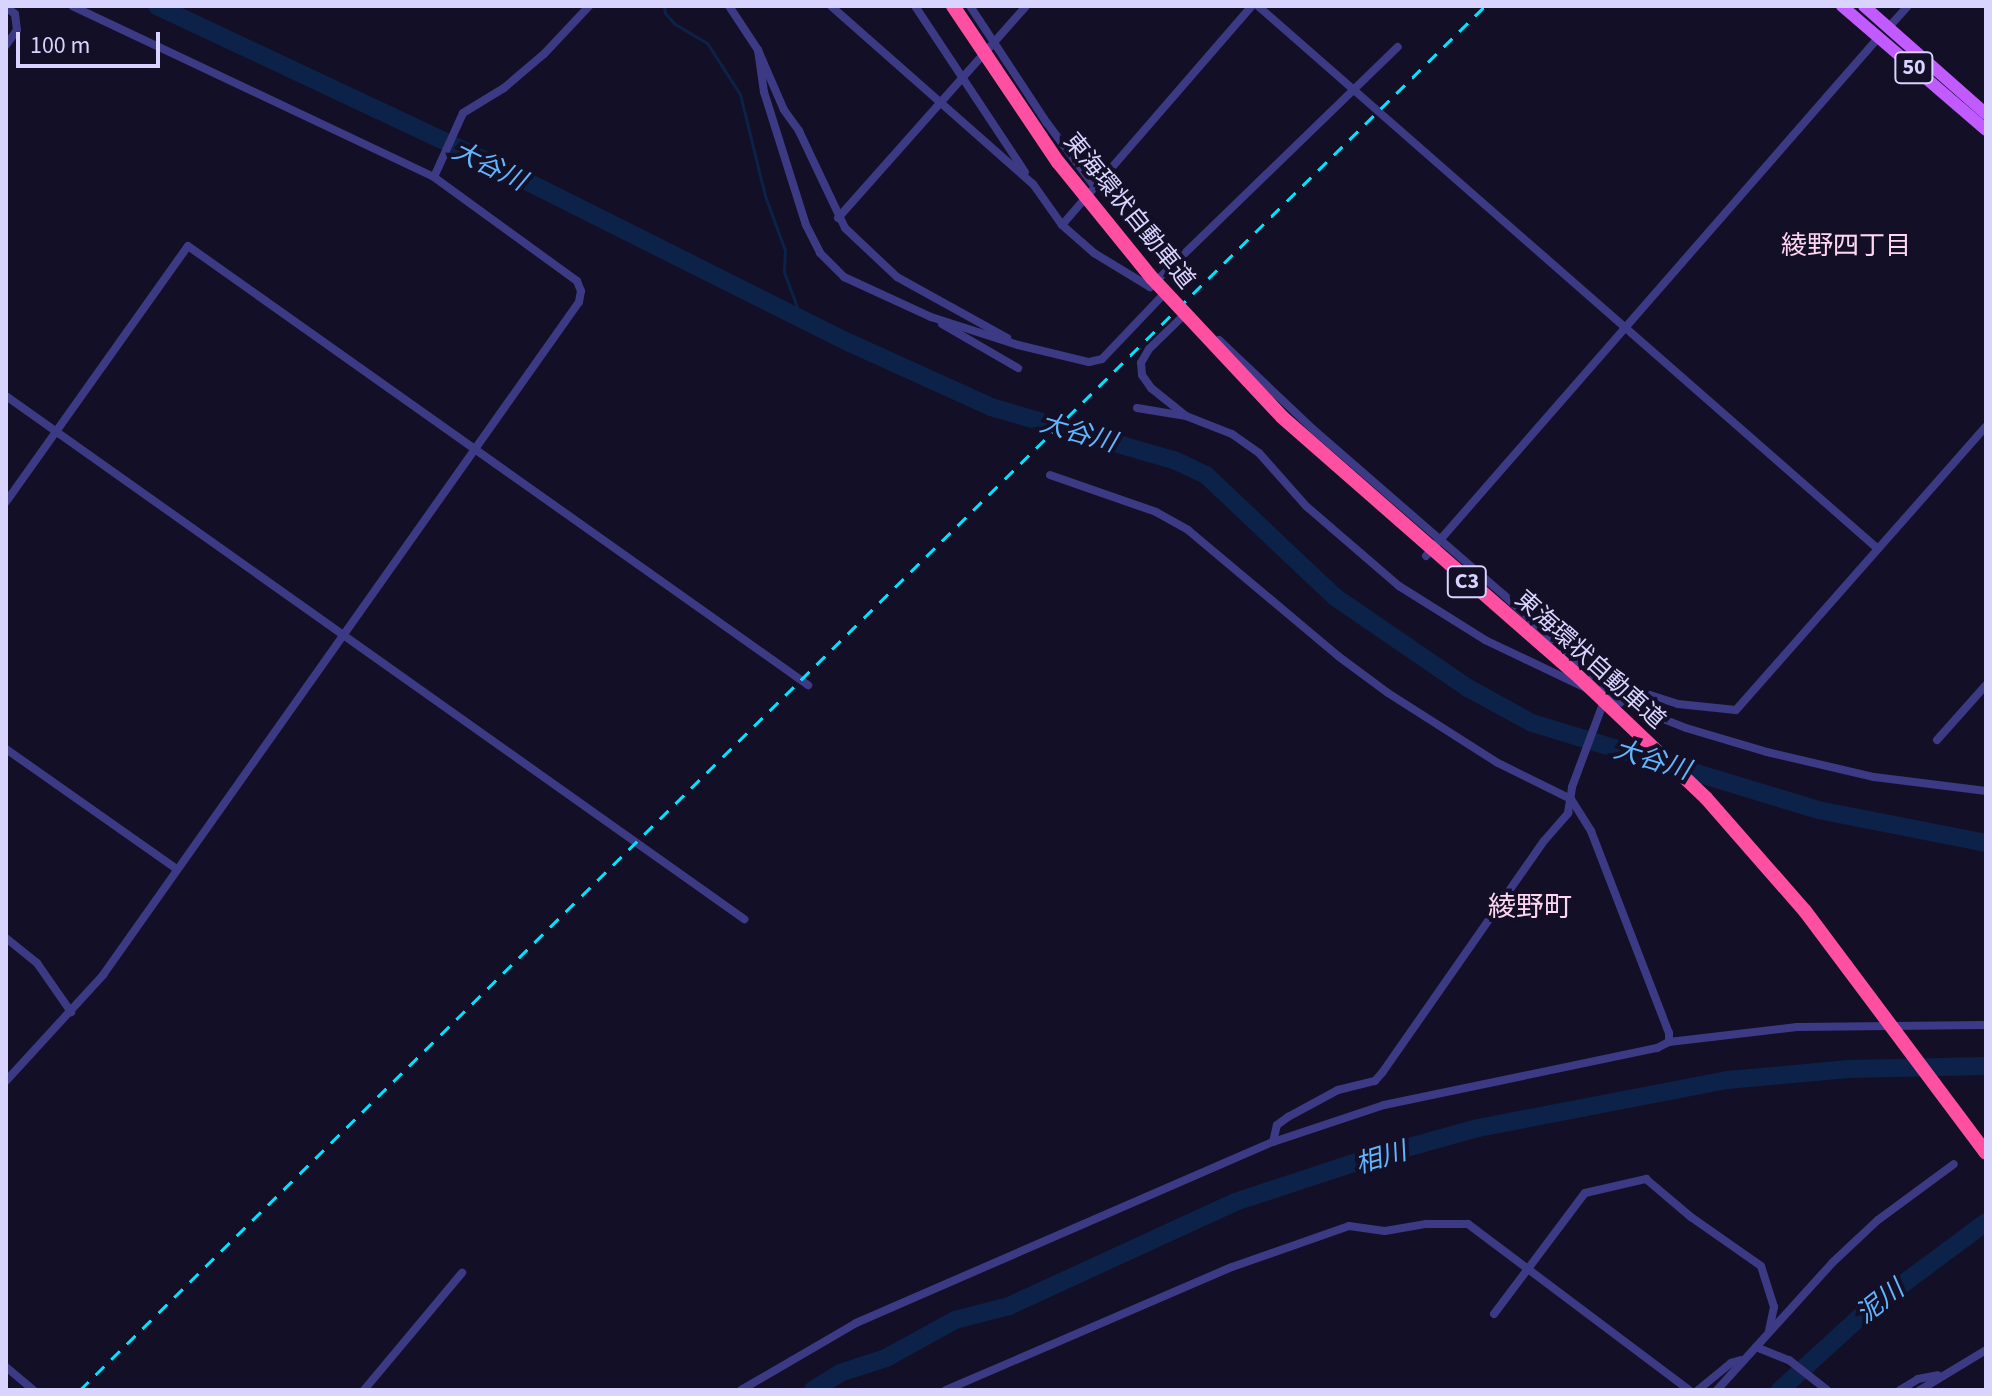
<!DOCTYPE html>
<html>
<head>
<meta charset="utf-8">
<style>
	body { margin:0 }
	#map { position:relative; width:1992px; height:1396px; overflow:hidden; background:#130f26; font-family:"Source Sans 3","Noto Sans JP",sans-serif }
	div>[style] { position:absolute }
	.stream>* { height:3px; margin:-1.5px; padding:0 1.5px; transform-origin:1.5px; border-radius:1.5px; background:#0c2248 }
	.river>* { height:18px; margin:-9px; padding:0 9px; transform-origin:9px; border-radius:9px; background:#0c2248 }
	.street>* { height:8px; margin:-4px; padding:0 4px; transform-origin:4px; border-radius:4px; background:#3d3a85 }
	.primary>* { height:12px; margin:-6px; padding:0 6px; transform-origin:6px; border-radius:6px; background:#c25bff }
	.rail>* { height:3px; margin-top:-1.5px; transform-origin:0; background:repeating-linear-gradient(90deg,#00e5ff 0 12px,transparent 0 22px) }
	.highway-bridge>* { height:14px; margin:-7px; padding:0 7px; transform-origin:7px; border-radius:7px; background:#ff4fa3 }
	span { translate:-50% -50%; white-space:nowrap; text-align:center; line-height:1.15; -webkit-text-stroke:8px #130f26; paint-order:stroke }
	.shield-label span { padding:2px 6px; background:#130f26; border:2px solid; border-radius:6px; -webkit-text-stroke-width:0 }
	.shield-label { font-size:22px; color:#d9d4ff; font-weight:700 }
	.street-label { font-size:24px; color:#d9d4ff }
	.water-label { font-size:26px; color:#62b6ff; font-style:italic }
	.neighbourhood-label { font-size:26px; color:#ffd6f0 }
	.quarter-label { font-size:28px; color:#ffd6f0 }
	.frame { position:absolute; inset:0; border:8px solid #d9d4ff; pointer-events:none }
	.scale { position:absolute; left:16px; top:32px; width:144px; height:36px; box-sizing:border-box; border:4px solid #d9d4ff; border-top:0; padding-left:10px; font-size:24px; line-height:28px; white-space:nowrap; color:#d9d4ff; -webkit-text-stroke:6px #130f26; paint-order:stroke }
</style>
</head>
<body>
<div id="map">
	<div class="stream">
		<i style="left:664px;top:6px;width:7px;rotate:82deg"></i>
		<i style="left:665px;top:13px;width:15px;rotate:48deg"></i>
		<i style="left:675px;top:24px;width:37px;rotate:31deg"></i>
		<i style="left:707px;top:43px;width:61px;rotate:57.1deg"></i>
		<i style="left:740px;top:94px;width:105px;rotate:76.2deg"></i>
		<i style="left:765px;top:196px;width:58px;rotate:69.7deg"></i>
		<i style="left:785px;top:250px;width:22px;rotate:93deg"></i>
		<i style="left:784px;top:272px;width:46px;rotate:69.6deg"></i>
	</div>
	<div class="river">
		<i style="left:157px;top:6px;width:368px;rotate:25.2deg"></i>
		<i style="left:490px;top:163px;width:402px;rotate:26.6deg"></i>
		<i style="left:850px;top:343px;width:155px;rotate:24.4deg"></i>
		<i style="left:991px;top:407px;width:191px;rotate:16.2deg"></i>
		<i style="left:1174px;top:460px;width:35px;rotate:25deg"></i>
		<i style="left:1206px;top:475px;width:178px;rotate:43.4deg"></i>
		<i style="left:1335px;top:597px;width:161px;rotate:34.4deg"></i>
		<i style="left:1468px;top:688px;width:73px;rotate:28.7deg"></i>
		<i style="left:1532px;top:723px;width:299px;rotate:16.9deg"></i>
		<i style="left:1818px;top:810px;width:171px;rotate:11.1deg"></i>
		<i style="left:813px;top:1390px;width:32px;rotate:-32deg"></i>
		<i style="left:840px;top:1373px;width:48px;rotate:-18.1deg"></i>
		<i style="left:886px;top:1358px;width:79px;rotate:-28.8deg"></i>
		<i style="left:955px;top:1320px;width:56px;rotate:-14.5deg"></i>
		<i style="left:1009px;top:1306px;width:249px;rotate:-24.7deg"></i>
		<i style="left:1235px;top:1202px;width:138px;rotate:-18.2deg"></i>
		<i style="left:1366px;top:1159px;width:116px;rotate:-15.5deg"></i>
		<i style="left:1478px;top:1128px;width:255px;rotate:-10.9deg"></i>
		<i style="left:1728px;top:1080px;width:121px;rotate:-5.2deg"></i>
		<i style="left:1849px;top:1069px;width:137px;rotate:-1.3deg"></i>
		<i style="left:1780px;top:1390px;width:115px;rotate:-42.5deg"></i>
		<i style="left:1865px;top:1312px;width:151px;rotate:-36.6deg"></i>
	</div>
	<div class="street">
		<i style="left:729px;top:6px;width:53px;rotate:56.6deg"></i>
		<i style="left:758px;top:50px;width:65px;rotate:66.6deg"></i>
		<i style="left:784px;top:110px;width:26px;rotate:54deg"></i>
		<i style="left:799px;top:131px;width:107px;rotate:64.6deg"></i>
		<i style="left:845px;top:228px;width:71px;rotate:43.3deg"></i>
		<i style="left:897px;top:277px;width:126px;rotate:29deg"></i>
		<i style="left:831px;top:6px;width:269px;rotate:41.4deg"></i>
		<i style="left:1033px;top:184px;width:50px;rotate:54.7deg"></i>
		<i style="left:1062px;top:225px;width:43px;rotate:41.2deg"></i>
		<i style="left:1094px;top:253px;width:66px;rotate:31.3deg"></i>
		<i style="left:1150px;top:287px;width:345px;rotate:-44.1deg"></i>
		<i style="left:915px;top:6px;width:199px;rotate:56.5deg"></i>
		<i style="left:970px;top:6px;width:140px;rotate:56.7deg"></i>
		<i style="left:1047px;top:123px;width:80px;rotate:53.1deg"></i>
		<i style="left:1258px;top:6px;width:824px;rotate:41.21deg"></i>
		<i style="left:6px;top:7px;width:11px;rotate:38deg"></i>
		<i style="left:15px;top:14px;width:16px;rotate:83deg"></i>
		<i style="left:17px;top:30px;width:19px;rotate:126deg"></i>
		<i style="left:1889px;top:27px;width:28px;rotate:-48deg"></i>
		<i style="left:758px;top:50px;width:42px;rotate:81.9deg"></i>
		<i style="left:764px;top:92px;width:139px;rotate:72.5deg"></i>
		<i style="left:806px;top:225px;width:31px;rotate:63deg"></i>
		<i style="left:820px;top:253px;width:34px;rotate:45deg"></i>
		<i style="left:844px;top:277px;width:96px;rotate:24.7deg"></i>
		<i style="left:931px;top:317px;width:91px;rotate:17.8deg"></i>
		<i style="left:1018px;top:345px;width:73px;rotate:13.5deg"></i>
		<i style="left:1089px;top:362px;width:13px;rotate:-13deg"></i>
		<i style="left:1102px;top:359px;width:86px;rotate:-46.4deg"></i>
		<i style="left:434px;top:177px;width:70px;rotate:-65.6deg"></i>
		<i style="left:463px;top:113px;width:48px;rotate:-31.4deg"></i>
		<i style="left:504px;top:88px;width:52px;rotate:-40.4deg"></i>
		<i style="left:544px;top:54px;width:66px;rotate:-46.8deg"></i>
		<i style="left:838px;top:218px;width:283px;rotate:-48.4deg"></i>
		<i style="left:1062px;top:225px;width:290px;rotate:-49.1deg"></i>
		<i style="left:1181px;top:313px;width:4px;rotate:34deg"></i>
		<i style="left:1184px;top:315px;width:49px;rotate:135.8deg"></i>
		<i style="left:1149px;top:349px;width:16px;rotate:120deg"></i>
		<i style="left:1141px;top:363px;width:12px;rotate:85deg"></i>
		<i style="left:1142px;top:375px;width:16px;rotate:55deg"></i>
		<i style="left:1151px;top:388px;width:43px;rotate:38.5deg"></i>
		<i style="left:942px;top:324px;width:88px;rotate:30.1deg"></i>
		<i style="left:1219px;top:340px;width:131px;rotate:43.5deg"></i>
		<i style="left:1314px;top:430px;width:252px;rotate:41deg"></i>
		<i style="left:1504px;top:595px;width:129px;rotate:43.1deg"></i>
		<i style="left:1598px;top:683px;width:12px;rotate:70deg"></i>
		<i style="left:6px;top:396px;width:905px;rotate:35.32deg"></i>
		<i style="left:1137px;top:408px;width:50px;rotate:9.3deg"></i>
		<i style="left:1186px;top:416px;width:49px;rotate:21.4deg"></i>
		<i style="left:1232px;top:434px;width:33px;rotate:35deg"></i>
		<i style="left:1259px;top:453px;width:71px;rotate:48.4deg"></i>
		<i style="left:1306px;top:506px;width:123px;rotate:40.7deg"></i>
		<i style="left:1399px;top:586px;width:102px;rotate:32.1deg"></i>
		<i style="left:1485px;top:640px;width:112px;rotate:25.4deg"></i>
		<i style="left:1050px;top:475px;width:112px;rotate:19.2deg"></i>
		<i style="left:1156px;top:512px;width:37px;rotate:29deg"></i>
		<i style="left:1188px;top:530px;width:196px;rotate:40deg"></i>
		<i style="left:1338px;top:656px;width:62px;rotate:36.5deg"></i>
		<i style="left:1388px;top:693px;width:130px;rotate:32.5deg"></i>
		<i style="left:1498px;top:763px;width:81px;rotate:26.3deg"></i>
		<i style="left:1571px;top:799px;width:38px;rotate:58deg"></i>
		<i style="left:1591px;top:831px;width:217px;rotate:68.9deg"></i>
		<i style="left:1669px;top:1033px;width:9px;rotate:90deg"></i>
		<i style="left:6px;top:502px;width:314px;rotate:-54.6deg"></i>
		<i style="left:188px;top:246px;width:760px;rotate:35.3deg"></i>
		<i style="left:1426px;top:556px;width:687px;rotate:-48.89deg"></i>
		<i style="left:1603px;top:695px;width:89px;rotate:21.7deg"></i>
		<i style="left:1686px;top:728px;width:84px;rotate:16.5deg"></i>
		<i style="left:1767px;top:752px;width:110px;rotate:13.2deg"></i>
		<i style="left:1874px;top:777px;width:113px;rotate:7.1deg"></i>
		<i style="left:1617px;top:701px;width:16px;rotate:-83deg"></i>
		<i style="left:1619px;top:685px;width:62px;rotate:17.9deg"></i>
		<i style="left:1678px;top:704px;width:58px;rotate:5.9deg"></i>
		<i style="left:1736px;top:710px;width:378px;rotate:-48.6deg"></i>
		<i style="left:1937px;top:740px;width:74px;rotate:-48.3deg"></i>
		<i style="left:6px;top:749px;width:209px;rotate:35.1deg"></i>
		<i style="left:6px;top:938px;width:40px;rotate:39deg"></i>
		<i style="left:37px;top:963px;width:60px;rotate:55.2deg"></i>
		<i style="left:6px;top:1081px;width:144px;rotate:-47.5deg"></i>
		<i style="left:103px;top:975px;width:824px;rotate:-54.73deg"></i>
		<i style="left:579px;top:302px;width:11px;rotate:-80deg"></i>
		<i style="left:581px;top:291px;width:11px;rotate:-112deg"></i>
		<i style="left:577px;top:281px;width:177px;rotate:-144deg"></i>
		<i style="left:434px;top:177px;width:400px;rotate:-154.7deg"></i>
		<i style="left:1273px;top:1142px;width:17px;rotate:-77deg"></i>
		<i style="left:1277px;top:1125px;width:14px;rotate:-36deg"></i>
		<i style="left:1288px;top:1117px;width:57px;rotate:-28.4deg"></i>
		<i style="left:1338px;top:1090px;width:38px;rotate:-14deg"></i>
		<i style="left:1375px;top:1081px;width:11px;rotate:-49deg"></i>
		<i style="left:1382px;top:1073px;width:283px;rotate:-55.1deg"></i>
		<i style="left:1544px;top:841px;width:37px;rotate:-49deg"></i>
		<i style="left:1568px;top:813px;width:26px;rotate:-81deg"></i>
		<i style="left:1572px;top:787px;width:92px;rotate:-69.6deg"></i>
		<i style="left:1494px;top:1314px;width:151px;rotate:-53.1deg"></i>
		<i style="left:1585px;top:1193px;width:63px;rotate:-12.9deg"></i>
		<i style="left:1646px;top:1179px;width:59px;rotate:40.2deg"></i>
		<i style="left:1691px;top:1217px;width:85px;rotate:35deg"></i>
		<i style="left:1761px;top:1266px;width:43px;rotate:72.4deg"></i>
		<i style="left:1774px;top:1307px;width:24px;rotate:102deg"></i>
		<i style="left:1756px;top:1347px;width:35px;rotate:22deg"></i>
		<i style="left:1789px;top:1360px;width:48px;rotate:38.3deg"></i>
		<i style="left:6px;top:1367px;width:35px;rotate:40deg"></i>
		<i style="left:364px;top:1390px;width:153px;rotate:-50.1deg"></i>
		<i style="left:741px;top:1390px;width:133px;rotate:-30.2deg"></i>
		<i style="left:856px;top:1323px;width:455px;rotate:-23.5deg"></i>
		<i style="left:1273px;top:1142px;width:117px;rotate:-18.4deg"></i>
		<i style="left:1384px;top:1105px;width:279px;rotate:-11.8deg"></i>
		<i style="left:1657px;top:1048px;width:13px;rotate:-27deg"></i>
		<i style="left:1669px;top:1042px;width:129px;rotate:-6.7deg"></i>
		<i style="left:1797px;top:1027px;width:189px;rotate:-0.6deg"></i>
		<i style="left:946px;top:1390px;width:311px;rotate:-23.3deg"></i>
		<i style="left:1232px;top:1267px;width:124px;rotate:-19.3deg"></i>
		<i style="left:1349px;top:1226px;width:36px;rotate:8deg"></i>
		<i style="left:1385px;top:1231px;width:42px;rotate:-9.7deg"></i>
		<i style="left:1426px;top:1224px;width:42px"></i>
		<i style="left:1468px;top:1224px;width:276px;rotate:36.9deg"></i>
		<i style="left:1698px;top:1390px;width:43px;rotate:-39.3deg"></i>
		<i style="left:1731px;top:1363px;width:10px;rotate:-17deg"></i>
		<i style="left:1717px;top:1390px;width:171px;rotate:-47.8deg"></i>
		<i style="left:1832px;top:1263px;width:63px;rotate:-43.1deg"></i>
		<i style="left:1878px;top:1220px;width:94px;rotate:-36.4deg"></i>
		<i style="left:1900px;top:1390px;width:21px;rotate:-31deg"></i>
		<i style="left:1918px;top:1379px;width:20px;rotate:-11deg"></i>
		<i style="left:1920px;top:1390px;width:77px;rotate:-31.2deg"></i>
	</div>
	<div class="primary">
		<i style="left:1842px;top:6px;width:190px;rotate:40.7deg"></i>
		<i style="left:1864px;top:6px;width:163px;rotate:41.5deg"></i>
	</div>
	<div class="rail">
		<i style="left:80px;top:1390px;width:1972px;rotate:-44.57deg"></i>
	</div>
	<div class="highway-bridge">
		<i style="left:953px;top:6px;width:188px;rotate:56.1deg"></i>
		<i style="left:1058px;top:162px;width:149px;rotate:51deg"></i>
		<i style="left:1152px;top:278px;width:190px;rotate:46.9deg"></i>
		<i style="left:1282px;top:417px;width:396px;rotate:41.2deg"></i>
		<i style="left:1580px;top:678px;width:174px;rotate:43.6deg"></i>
		<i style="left:1706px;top:798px;width:150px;rotate:48.8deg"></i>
		<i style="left:1805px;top:911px;width:302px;rotate:53.2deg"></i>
	</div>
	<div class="shield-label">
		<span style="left:1914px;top:68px">50</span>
		<span style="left:1467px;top:582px">C3</span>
	</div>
	<div class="street-label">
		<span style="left:1129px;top:211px;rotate:51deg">東海環状自動車道</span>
		<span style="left:1590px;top:660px;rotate:42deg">東海環状自動車道</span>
	</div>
	<div class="water-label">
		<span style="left:489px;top:166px;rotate:26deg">大谷川</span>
		<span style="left:1078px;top:433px;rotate:16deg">大谷川</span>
		<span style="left:1652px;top:760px;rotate:17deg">大谷川</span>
		<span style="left:1381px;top:1158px;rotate:-17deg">相川</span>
		<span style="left:1880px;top:1302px;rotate:-38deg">泥川</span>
	</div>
	<div class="neighbourhood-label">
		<span style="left:1846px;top:246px">綾野四丁目</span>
	</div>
	<div class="quarter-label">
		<span style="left:1530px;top:907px">綾野町</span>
	</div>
	<div class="frame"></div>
	<div class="scale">100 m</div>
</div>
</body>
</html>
